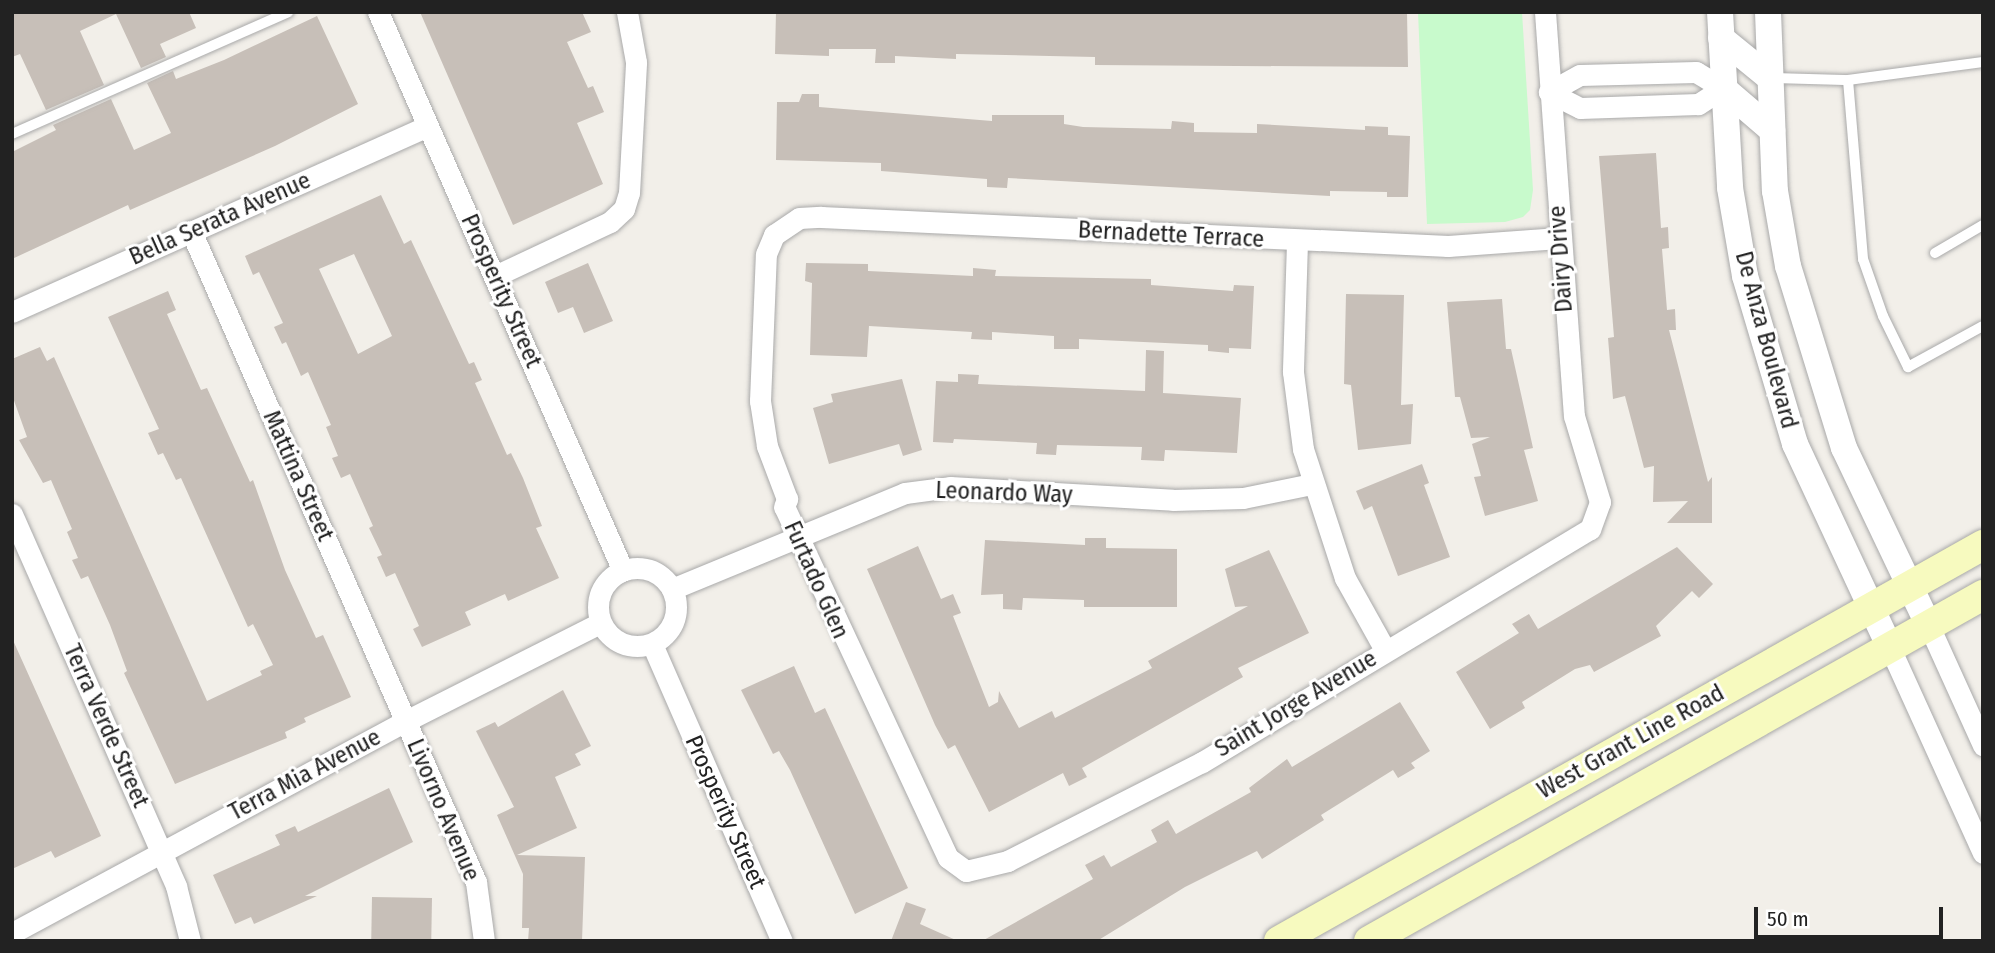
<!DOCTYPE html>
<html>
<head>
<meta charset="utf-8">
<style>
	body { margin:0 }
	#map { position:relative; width:1995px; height:953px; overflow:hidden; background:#f2efe9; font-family:"Fira Sans Condensed",sans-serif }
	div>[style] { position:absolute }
	.park>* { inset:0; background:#c8facc }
	.building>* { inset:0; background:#c7bfb8; transform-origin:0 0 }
	.roads { filter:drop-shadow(0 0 2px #a9a9a9) drop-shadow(0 0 2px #a9a9a9) }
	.service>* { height:10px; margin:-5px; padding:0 5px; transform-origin:5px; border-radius:5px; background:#fff }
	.minor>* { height:21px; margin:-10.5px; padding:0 10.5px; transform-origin:10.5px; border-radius:10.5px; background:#fff }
	.minor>.ring { margin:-10.5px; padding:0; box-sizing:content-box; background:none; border:21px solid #fff; border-radius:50% }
	.tertiary>* { height:26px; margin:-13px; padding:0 13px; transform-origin:13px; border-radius:13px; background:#fff }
	.secondary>* { height:30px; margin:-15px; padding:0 15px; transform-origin:15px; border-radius:15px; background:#f7fabf }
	span { translate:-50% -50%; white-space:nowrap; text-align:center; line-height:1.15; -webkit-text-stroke:6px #fff; paint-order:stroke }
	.street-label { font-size:24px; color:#222 }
	.frame { position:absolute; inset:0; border:14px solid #222; pointer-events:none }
	.scale { position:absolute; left:1754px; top:907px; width:189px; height:32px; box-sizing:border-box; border:4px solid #222; border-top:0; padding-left:9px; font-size:21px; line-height:24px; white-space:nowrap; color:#222; -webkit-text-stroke:5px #fff; paint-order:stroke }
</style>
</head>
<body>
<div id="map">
	<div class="park">
		<i style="clip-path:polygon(1418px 12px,1522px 12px,1533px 190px,1530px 210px,1523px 217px,1505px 222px,1427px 224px)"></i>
	</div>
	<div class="building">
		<i style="clip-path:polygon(12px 12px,189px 12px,196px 28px,160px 44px,166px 57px,141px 68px,116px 14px,80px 31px,104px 85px,46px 110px,20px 54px,12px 57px)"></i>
		<i style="clip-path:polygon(420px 12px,582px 12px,591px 32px,567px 42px,588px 88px,593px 86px,604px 112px,577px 123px,603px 184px,513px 225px)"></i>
		<i style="clip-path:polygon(776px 12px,1407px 12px,1408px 67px,1095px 65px,1095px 57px,956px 54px,956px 59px,895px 56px,895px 63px,875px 63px,876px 49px,829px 49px,829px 56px,775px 54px)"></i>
		<i style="clip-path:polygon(317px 16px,358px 104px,275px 146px,130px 210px,128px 205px,12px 259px,12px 152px,56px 130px,53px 125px,111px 99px,134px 150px,171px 133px,147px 83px,173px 71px,176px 79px,224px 60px)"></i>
		<i style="clip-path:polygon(802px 94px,819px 94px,819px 107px,992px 121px,992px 115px,1064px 115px,1064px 124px,1083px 127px,1171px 129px,1172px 121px,1194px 123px,1194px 132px,1257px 133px,1257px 124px,1365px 130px,1365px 126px,1388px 127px,1388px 135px,1410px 136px,1408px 197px,1387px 197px,1387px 192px,1330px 191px,1330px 196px,1008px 178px,1007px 188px,987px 187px,987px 179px,881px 171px,881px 163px,776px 160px,777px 102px,799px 102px)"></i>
		<i style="clip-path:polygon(1656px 153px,1661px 228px,1668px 227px,1669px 248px,1662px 249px,1667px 310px,1675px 309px,1676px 330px,1669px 330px,1708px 482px,1712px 477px,1712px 523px,1667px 523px,1688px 501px,1653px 502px,1654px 466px,1644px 468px,1625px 396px,1613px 399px,1608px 338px,1614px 337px,1599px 156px)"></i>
		<i style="clip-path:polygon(evenodd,381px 195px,404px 244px,411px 240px,469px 364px,474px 362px,482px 380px,475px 383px,507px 455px,511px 453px,523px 478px,542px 526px,536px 528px,559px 578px,508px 601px,505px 594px,465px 612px,471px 625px,422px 647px,413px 629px,419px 626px,395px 573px,386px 577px,377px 557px,382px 555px,369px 528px,373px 526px,350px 474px,341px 478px,332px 458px,338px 456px,326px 427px,331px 425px,308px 372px,301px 376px,286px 342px,282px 344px,274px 327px,283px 323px,259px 272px,253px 275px,245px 256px,381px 195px,354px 254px,392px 336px,358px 354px,319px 269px,354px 254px)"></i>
		<i style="clip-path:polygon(588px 263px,613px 321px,584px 333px,573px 307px,558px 313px,545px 282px)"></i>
		<i style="clip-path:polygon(806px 263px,868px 264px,868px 271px,973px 276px,973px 268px,996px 270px,995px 276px,1151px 279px,1151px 285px,1233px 291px,1234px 285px,1254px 286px,1251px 349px,1229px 348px,1229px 353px,1208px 351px,1208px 345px,1079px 339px,1079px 349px,1054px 349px,1054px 336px,992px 332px,992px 340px,971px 339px,972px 332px,869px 326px,867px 357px,810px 355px,812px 283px,805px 281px)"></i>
		<i style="clip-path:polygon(168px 291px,176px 310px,167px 314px,201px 390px,207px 388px,250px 482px,253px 480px,285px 570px,316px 638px,323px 635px,351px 697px,304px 718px,306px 722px,285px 732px,287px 738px,175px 784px,124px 673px,127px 671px,110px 625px,88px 576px,81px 579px,72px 560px,78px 558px,67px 532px,72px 529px,51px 480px,43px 483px,19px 440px,27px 437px,12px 395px,12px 359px,40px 347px,47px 361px,54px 357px,207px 701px,262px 675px,260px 671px,273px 665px,253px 624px,248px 627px,181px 478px,176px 480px,163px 453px,158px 455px,148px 433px,159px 429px,108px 317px)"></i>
		<i style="clip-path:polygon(1346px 294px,1404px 295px,1401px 405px,1413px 404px,1411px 444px,1358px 450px,1351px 385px,1344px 384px)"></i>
		<i style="clip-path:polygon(1502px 299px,1506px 349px,1511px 349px,1533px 448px,1524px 450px,1538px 501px,1485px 516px,1474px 477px,1481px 476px,1472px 444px,1490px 437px,1471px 438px,1460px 397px,1455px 397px,1447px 302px)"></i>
		<i style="clip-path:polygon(1146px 350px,1164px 351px,1163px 393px,1241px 398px,1237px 453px,1165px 450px,1164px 461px,1141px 460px,1142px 447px,1057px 445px,1056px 455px,1036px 454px,1037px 443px,954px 439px,953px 443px,933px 442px,936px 381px,958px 382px,958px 374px,979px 375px,978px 384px,1145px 391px)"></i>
		<i style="clip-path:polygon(902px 379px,922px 450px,903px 456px,899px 444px,829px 464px,813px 408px,833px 402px,831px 394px)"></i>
		<i style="clip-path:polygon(1422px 464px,1429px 483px,1424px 485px,1450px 557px,1398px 576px,1372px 506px,1364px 510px,1356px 491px)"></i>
		<i style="clip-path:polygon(1085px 538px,1106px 538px,1106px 548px,1177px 549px,1177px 607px,1084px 607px,1084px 600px,1023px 598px,1022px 610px,1003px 609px,1003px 594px,981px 595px,985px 540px,1085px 545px)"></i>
		<i style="clip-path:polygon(918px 546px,941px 599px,953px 594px,961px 613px,953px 616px,989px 707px,998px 702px,999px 691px,1019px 728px,1052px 711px,1055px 718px,1152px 668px,1148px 661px,1248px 606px,1235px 607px,1225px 569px,1269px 550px,1309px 633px,1238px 668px,1243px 677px,1082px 768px,1087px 777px,1069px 786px,1063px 773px,989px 812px,955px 745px,948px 749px,935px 725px,867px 569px)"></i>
		<i style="clip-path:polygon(1677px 547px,1713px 584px,1699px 598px,1692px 591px,1656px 626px,1661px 636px,1594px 672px,1590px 665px,1575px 669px,1522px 702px,1525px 708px,1490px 729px,1456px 672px,1519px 633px,1512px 624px,1529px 614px,1538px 629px)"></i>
		<i style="clip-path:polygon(12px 638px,101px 836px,55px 858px,51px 851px,12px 869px)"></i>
		<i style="clip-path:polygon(794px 666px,815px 713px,825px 708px,908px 888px,855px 914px,790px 770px,779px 751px,773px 754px,741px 690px)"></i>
		<i style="clip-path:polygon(563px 690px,591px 746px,575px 754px,581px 765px,555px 777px,577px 828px,517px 855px,585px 857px,582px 941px,528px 941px,529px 928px,522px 928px,523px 874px,497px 815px,514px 807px,476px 731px,495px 722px,498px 727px)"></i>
		<i style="clip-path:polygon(1400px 702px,1430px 751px,1411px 763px,1415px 768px,1398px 778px,1393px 770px,1321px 815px,1324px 820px,1262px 859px,1257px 851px,1185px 887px,1097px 941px,982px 941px,1093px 879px,1085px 865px,1104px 855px,1111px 867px,1157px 842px,1151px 830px,1168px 820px,1176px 834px,1251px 792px,1249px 788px,1287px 759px,1292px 767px)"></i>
		<i style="clip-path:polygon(389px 788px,413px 842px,305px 896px,317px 896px,254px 924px,251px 917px,235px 924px,213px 875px,280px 845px,275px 835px,295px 826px,298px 832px)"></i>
		<i style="left:372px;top:897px;width:60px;height:43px;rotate:1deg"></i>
		<i style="clip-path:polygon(906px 902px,926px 909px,920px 924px,958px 941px,891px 941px)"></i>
	</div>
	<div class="roads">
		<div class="service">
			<i style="left:1770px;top:78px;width:78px;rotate:1.5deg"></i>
			<i style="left:1848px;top:80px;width:180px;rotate:85.2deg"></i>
			<i style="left:1863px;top:259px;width:60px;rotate:70.7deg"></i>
			<i style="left:1883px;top:316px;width:57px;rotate:63.9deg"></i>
			<i style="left:1908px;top:367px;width:85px;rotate:-28.7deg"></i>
			<i style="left:1848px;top:80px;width:136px;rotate:-7.6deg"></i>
			<i style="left:12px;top:134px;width:302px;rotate:-23.8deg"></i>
			<i style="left:1935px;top:253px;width:56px;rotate:-30.3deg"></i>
		</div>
		<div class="minor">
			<i style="left:378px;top:12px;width:610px;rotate:66.33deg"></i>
			<i style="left:1545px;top:12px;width:405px;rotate:85.9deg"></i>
			<i style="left:1574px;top:416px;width:90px;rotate:73.2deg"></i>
			<i style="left:1600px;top:502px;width:29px;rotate:110deg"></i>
			<i style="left:1590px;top:529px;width:453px;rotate:149deg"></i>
			<i style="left:1202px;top:762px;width:218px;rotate:153deg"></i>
			<i style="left:1008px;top:861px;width:43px;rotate:166.6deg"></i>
			<i style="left:966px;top:871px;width:22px;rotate:-144deg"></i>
			<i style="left:948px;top:858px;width:387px;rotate:-115deg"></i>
			<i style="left:784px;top:507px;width:9px;rotate:-69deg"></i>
			<i style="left:787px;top:499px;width:57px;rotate:-110.7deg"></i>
			<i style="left:767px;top:446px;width:46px;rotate:-98.8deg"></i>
			<i style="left:760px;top:401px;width:147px;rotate:-87.7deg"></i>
			<i style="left:766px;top:254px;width:21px;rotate:-67deg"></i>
			<i style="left:774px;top:235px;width:30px;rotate:-34deg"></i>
			<i style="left:799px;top:218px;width:22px;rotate:-3deg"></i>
			<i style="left:821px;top:217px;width:628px;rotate:2.65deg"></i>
			<i style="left:1448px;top:246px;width:111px;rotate:-4.1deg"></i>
			<i style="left:1696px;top:72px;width:31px;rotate:31deg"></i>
			<i style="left:1723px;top:88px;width:30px;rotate:147deg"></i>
			<i style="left:1698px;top:104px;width:118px;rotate:178.1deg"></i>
			<i style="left:1580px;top:108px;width:35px;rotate:-153deg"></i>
			<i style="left:1549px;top:92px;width:35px;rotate:-29deg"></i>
			<i style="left:1580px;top:75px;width:116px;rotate:-1.5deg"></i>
			<i style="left:191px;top:231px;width:711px;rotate:66.36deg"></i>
			<i style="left:476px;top:882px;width:60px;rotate:82.3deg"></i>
			<i style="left:1297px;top:242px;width:130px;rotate:91.8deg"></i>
			<i style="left:1293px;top:372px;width:78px;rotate:82.6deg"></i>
			<i style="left:1303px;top:449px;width:136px;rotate:72deg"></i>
			<i style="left:1345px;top:578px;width:82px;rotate:60.9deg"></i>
			<i style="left:495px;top:276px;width:127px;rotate:-25.2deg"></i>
			<i style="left:610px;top:222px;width:19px;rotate:-43deg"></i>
			<i style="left:624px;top:209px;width:17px;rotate:-73deg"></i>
			<i style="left:629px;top:193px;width:131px;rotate:-86.9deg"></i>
			<i style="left:636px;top:62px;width:51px;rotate:-100.2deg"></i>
			<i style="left:12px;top:312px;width:455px;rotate:-24.1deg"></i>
			<i style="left:12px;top:514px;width:407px;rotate:66.2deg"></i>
			<i style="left:176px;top:886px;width:57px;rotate:75.7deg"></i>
			<i class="ring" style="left:598px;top:568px;width:57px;height:57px"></i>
			<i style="left:672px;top:589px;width:252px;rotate:-22.4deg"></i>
			<i style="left:905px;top:493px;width:45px;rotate:-7.6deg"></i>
			<i style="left:950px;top:487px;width:223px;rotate:3.3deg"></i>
			<i style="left:1173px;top:500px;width:70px;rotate:-1.6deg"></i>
			<i style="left:1243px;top:498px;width:70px;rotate:-11.5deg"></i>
			<i style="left:1929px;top:626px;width:131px;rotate:65.6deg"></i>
			<i style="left:652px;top:644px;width:324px;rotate:66.4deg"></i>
			<i style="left:1890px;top:648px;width:225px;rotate:65.6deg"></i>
			<i style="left:12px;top:933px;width:447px;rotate:-28.3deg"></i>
			<i style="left:406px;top:721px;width:217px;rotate:-26.8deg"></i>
		</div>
		<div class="tertiary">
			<i style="left:1720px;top:12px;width:176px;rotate:86.7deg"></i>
			<i style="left:1730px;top:188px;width:89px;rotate:80.3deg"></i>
			<i style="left:1745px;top:276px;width:175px;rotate:73.4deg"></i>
			<i style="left:1795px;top:444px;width:225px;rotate:65deg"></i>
			<i style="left:1768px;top:12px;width:179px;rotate:87.8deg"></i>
			<i style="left:1775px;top:191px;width:76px;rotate:80.2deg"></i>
			<i style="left:1788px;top:266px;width:190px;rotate:72.9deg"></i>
			<i style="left:1844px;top:448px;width:197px;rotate:64.5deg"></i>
			<i style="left:1721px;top:38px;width:63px;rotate:39.2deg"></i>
			<i style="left:1723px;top:88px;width:65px;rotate:40.6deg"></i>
		</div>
		<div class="secondary">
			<i style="left:1279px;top:941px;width:808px;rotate:-29.36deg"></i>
			<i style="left:1369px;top:941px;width:705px;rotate:-29.4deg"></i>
		</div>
	</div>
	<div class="street-label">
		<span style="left:220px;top:219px;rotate:-24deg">Bella Serata Avenue</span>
		<span style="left:1171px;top:235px;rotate:3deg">Bernadette Terrace</span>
		<span style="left:1561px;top:259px;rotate:-94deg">Dairy Drive</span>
		<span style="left:501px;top:291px;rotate:66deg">Prosperity Street</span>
		<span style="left:1766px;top:340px;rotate:75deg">De Anza Boulevard</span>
		<span style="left:298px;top:476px;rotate:66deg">Mattina Street</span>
		<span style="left:1004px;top:493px;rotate:2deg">Leonardo Way</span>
		<span style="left:816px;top:580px;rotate:66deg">Furtado Glen</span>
		<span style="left:1296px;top:704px;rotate:-31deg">Saint Jorge Avenue</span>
		<span style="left:106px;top:726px;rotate:66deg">Terra Verde Street</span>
		<span style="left:1631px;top:742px;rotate:-29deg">West Grant Line Road</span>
		<span style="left:305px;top:775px;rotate:-28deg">Terra Mia Avenue</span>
		<span style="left:443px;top:810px;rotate:67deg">Livorno Avenue</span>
		<span style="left:725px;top:812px;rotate:66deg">Prosperity Street</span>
	</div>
	<div class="frame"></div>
	<div class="scale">50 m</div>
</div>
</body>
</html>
